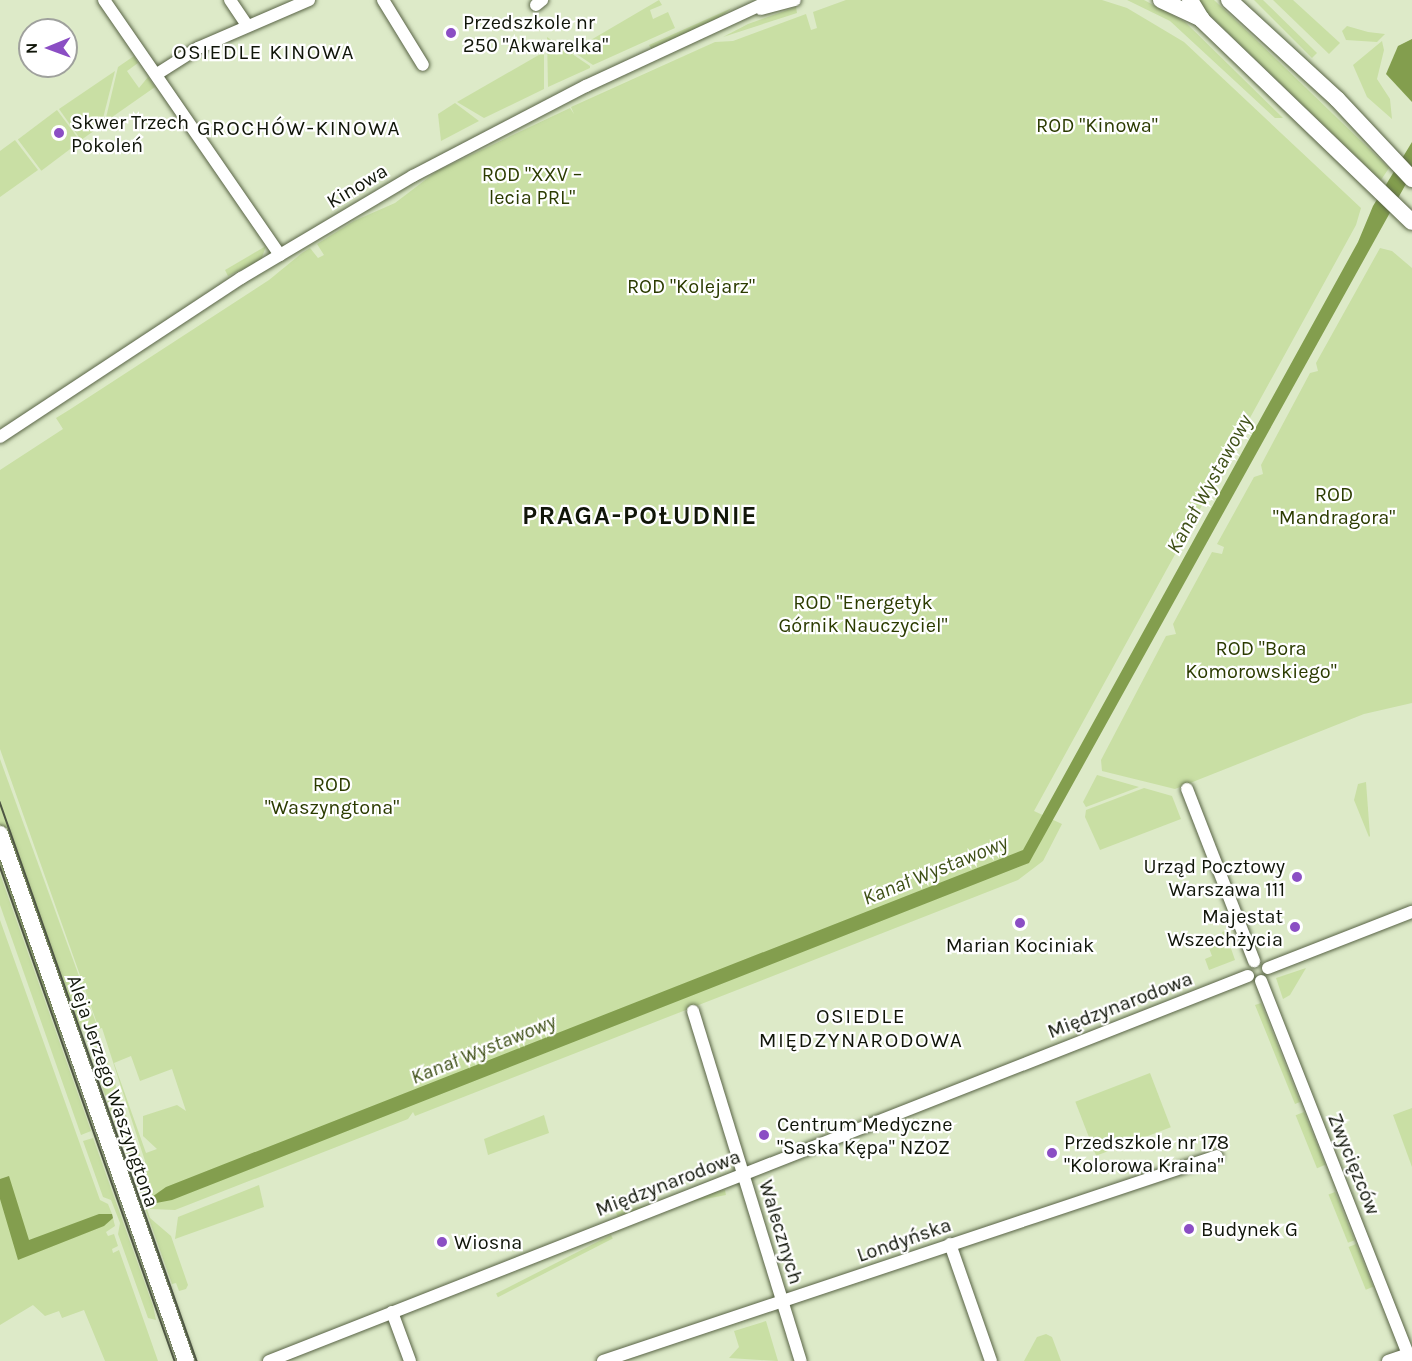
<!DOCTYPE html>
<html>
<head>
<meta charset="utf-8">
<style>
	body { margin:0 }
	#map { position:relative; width:1412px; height:1361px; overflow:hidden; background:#ddeac8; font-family:Karla,sans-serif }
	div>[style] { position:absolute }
	.green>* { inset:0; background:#c9dfa4; transform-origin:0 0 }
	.water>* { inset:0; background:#839e4e }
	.roads { filter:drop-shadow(0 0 2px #586345) drop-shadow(0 0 2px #586345) }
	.minor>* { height:12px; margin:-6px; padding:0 6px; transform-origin:6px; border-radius:6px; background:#fff }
	.major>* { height:16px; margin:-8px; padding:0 8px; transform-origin:8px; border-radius:8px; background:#fff }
	.tram>* { height:1.5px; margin:-0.75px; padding:0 0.75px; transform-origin:0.75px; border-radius:0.75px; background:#4f5744 }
	.dots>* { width:16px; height:16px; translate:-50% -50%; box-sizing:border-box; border:3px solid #fff; border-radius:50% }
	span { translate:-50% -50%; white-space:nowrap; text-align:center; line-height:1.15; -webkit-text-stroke:4.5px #fff; paint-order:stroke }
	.poi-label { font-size:20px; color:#101509 }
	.left { translate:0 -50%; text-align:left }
	.right { translate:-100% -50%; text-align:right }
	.park-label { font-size:20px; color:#2b3b00 }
	.street-label { font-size:20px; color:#101509 }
	.neighbourhood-label { font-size:21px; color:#101509; letter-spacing:1.5px }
	.water-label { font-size:21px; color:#3f5017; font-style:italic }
	.district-label { font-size:26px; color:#101509; font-weight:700; letter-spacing:1.5px }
	.north { position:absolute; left:18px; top:18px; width:60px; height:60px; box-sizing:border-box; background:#fff; border:2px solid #9fa19d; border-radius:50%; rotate:269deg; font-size:16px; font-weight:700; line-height:24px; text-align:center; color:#101509 }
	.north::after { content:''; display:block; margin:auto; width:21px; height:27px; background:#8b4ec4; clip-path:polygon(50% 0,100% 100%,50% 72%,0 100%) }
</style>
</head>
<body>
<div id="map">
	<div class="green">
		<i style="clip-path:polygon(659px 0,662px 5px,650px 10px,653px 19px,668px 12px,675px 28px,593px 65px,572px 51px)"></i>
		<i style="clip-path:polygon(evenodd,846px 0,1102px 0,1127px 8px,1184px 42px,1361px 208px,1356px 225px,1034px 811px,1062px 824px,1043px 861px,1018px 880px,415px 1116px,413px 1112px,408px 1119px,175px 1210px,150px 1209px,142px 1187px,145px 1161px,102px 1028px,99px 1029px,0 749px,0 470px,63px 429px,56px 418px,69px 410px,269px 280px,302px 253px,310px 248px,318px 258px,324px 255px,317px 244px,354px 221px,395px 203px,437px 171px,570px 108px,574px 114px,571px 107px,715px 42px,733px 41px,806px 14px,811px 30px,817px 28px,813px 12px,846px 0,131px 1056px,140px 1081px,172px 1069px,186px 1111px,177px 1105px,143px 1116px,143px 1136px,157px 1149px,146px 1153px,114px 1063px,131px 1056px)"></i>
		<i style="clip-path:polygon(1127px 0,1144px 0,1185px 22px,1283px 118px,1275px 118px,1170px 21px)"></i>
		<i style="clip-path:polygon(1194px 0,1214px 0,1249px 33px,1389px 168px,1381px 180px)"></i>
		<i style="clip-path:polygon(1254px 0,1263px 0,1317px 53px,1312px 58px)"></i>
		<i style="clip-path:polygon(1273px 0,1293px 0,1340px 43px,1329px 54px)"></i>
		<i style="clip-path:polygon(796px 7px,797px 13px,723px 37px,748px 24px)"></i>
		<i style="clip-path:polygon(732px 8px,713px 22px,652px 50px,649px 45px)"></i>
		<i style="clip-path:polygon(1347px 26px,1368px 32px,1385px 34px,1377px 42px,1346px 40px,1342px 31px)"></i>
		<i style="clip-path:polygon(547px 37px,590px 66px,590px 68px,548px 87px)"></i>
		<i style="clip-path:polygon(1382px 41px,1384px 50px,1377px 79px,1390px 99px,1392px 119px,1367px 97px,1353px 65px)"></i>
		<i style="clip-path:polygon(544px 52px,544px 89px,484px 118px,457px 102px)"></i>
		<i style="clip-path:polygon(134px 56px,138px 63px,127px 71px,129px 74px,139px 88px,148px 77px,155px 87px,105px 122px,118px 67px)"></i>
		<i style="clip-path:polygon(115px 71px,101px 126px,81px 140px,59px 109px)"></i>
		<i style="clip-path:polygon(455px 103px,479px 121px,441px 141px,438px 114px)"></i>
		<i style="left:57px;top:110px;width:39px;height:49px;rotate:53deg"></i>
		<i style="clip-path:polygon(15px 140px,38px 170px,0 197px,0 151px)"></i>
		<i style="clip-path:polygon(266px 246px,261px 260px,228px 276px,225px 270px)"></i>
		<i style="clip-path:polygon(1380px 248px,1392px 251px,1412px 268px,1412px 703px,1364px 714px,1175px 789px,1102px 771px,1101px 760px,1166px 636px,1176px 634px,1173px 624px,1212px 552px,1222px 554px,1224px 547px,1217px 544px,1254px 477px,1263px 474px,1261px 465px,1310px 373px,1318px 371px,1316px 363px)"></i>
		<i style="left:0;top:759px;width:281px;height:38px;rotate:70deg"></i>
		<i style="clip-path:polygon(1097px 775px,1139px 787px,1086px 807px,1083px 802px)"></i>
		<i style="clip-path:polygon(1366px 782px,1370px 836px,1369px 837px,1354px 800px,1358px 784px)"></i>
		<i style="clip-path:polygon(1144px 788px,1172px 796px,1181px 819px,1100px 850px,1085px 817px,1086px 810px)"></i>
		<i style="clip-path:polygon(0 874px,91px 1131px,81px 1135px,0 905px)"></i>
		<i style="clip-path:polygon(0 920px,100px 1200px,108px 1204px,112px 1214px,115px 1226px,106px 1232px,108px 1236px,114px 1234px,118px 1246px,112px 1249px,113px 1253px,119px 1250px,158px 1361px,105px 1361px,84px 1310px,62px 1318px,59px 1311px,45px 1316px,33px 1305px,0 1325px)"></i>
		<i style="clip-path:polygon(1225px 931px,1235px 960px,1209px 970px,1205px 959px,1212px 956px,1209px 948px,1225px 942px,1222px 932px)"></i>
		<i style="clip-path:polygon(1306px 968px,1290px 995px,1283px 999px,1276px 978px)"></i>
		<i style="clip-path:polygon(1261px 1003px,1300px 1102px,1295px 1104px,1255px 1005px)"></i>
		<i style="clip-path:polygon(101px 1043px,142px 1161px,139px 1187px,150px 1218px,171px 1236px,188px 1285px,186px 1289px,179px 1291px,176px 1283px,172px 1284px,103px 1089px,89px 1048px)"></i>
		<i style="left:1150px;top:1073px;width:58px;height:80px;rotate:69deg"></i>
		<i style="clip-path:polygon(1412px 1108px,1412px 1167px,1393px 1115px)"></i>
		<i style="left:1304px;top:1112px;width:57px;height:9px;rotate:68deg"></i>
		<i style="clip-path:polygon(544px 1115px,549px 1133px,488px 1155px,484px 1139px)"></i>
		<i style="clip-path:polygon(93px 1138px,153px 1306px,156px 1320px,148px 1318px,118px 1234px,120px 1223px,111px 1200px,103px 1197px,83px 1141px)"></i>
		<i style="clip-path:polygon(259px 1185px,264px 1207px,175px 1239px,178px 1217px)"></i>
		<i style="left:725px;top:1190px;width:5px;height:111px;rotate:79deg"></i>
		<i style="left:1335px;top:1192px;width:52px;height:7px;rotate:68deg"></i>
		<i style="left:611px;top:1235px;width:4px;height:129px;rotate:63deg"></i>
		<i style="left:1356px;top:1244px;width:46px;height:8px;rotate:68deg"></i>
		<i style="clip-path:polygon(766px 1321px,778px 1361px,729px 1358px,739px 1347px,734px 1331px)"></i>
		<i style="clip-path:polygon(1046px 1334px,1052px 1337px,1061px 1361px,1024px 1361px,1037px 1337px)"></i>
	</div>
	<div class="water">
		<i style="clip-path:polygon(1412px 39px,1412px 102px,1386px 74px,1398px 46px)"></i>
		<i style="clip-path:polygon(1412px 142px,1412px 173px,1029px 863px,172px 1200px,151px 1204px,149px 1199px,166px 1187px,1023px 850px,1358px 242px,1373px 206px)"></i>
		<i style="clip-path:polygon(9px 1176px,29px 1240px,99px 1214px,112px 1214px,113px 1218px,104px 1226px,18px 1260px,0 1199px,0 1179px)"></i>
	</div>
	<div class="roads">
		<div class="minor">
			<i style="left:104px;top:0;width:310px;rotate:55.4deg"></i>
			<i style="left:230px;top:0;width:30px;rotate:56deg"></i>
			<i style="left:383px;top:0;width:76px;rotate:58.4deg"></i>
			<i style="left:536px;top:5px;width:8px;rotate:-40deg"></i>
			<i style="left:761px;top:9px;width:35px;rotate:-15deg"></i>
			<i style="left:157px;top:74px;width:49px;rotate:-32.4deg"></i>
			<i style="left:198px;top:48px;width:121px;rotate:-23.4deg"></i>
			<i style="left:0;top:437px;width:289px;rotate:-33.4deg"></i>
			<i style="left:241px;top:278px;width:200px;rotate:-30.7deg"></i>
			<i style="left:413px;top:176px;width:195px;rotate:-27.5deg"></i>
			<i style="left:586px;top:86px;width:204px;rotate:-24.9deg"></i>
			<i style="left:1187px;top:789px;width:185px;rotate:68.7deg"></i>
			<i style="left:1268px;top:968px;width:155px;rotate:-21.3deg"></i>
			<i style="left:1261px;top:981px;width:409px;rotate:68.5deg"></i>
			<i style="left:693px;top:1011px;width:366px;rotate:72.9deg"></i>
			<i style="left:950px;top:1244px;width:124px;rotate:70.7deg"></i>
			<i style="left:392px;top:1312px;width:52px;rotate:69.8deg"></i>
			<i style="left:269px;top:1361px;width:1052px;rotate:-21.47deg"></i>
			<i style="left:603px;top:1361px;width:647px;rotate:-18.46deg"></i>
			<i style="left:1388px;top:1361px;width:21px;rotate:-19deg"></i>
		</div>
		<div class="major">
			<i style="left:1161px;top:0;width:45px;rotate:24.9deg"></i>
			<i style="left:1190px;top:0;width:23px;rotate:59deg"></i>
			<i style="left:1202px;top:20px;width:291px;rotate:43.9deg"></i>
			<i style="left:1229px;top:0;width:147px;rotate:42.5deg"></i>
			<i style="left:1337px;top:99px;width:110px;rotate:46.8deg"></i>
			<i style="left:0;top:834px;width:559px;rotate:70.56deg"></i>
		</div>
	</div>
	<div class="tram">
		<i style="left:0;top:802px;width:593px;rotate:70.59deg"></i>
		<i style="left:0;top:866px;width:525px;rotate:70.53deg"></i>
	</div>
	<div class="dots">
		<i style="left:451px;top:33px;background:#8b4ec4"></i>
		<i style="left:59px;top:133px;background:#8b4ec4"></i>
		<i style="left:1297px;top:877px;background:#8b4ec4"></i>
		<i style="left:1020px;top:923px;background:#8b4ec4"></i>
		<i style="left:1295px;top:927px;background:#8b4ec4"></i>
		<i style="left:764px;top:1135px;background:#8b4ec4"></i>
		<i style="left:1052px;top:1153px;background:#8b4ec4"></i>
		<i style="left:1189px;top:1229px;background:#8b4ec4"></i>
		<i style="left:442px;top:1242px;background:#8b4ec4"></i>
	</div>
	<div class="poi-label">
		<span class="left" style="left:463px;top:34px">Przedszkole nr<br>250 "Akwarelka"</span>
		<span class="left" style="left:71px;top:134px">Skwer Trzech<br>Pokoleń</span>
		<span class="right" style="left:1285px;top:878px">Urząd Pocztowy<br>Warszawa 111</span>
		<span class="right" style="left:1283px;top:928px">Majestat<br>Wszechżycia</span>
		<span style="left:1020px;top:945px">Marian Kociniak</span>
		<span class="left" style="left:777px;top:1136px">Centrum Medyczne<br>"Saska Kępa" NZOZ</span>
		<span class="left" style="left:1064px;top:1154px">Przedszkole nr 178<br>"Kolorowa Kraina"</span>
		<span class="left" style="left:1201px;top:1229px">Budynek G</span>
		<span class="left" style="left:454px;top:1242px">Wiosna</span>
	</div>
	<div class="park-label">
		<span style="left:1097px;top:125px">ROD "Kinowa"</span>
		<span style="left:532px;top:186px">ROD "XXV –<br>lecia PRL"</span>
		<span style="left:691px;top:286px">ROD "Kolejarz"</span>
		<span style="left:1334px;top:506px">ROD<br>"Mandragora"</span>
		<span style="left:863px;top:614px">ROD "Energetyk<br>Górnik Nauczyciel"</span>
		<span style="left:1261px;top:660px">ROD "Bora<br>Komorowskiego"</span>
		<span style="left:332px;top:796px">ROD<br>"Waszyngtona"</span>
	</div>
	<div class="street-label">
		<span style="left:357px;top:186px;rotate:-31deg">Kinowa</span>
		<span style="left:1120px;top:1005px;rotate:-21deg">Międzynarodowa</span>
		<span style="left:113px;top:1091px;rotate:71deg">Aleja Jerzego Waszyngtona</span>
		<span style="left:1354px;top:1164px;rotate:68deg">Zwycięzców</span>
		<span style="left:668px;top:1183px;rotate:-21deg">Międzynarodowa</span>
		<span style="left:781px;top:1232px;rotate:73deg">Walecznych</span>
		<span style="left:904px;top:1240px;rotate:-19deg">Londyńska</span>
	</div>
	<div class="neighbourhood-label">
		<span style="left:264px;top:52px">OSIEDLE KINOWA</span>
		<span style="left:299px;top:128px">GROCHÓW-KINOWA</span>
		<span style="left:861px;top:1028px">OSIEDLE<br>MIĘDZYNARODOWA</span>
	</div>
	<div class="water-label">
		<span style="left:1209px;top:484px;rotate:-61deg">Kanał Wystawowy</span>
		<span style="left:935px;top:870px;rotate:-22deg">Kanał Wystawowy</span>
		<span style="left:483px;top:1049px;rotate:-22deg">Kanał Wystawowy</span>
	</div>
	<div class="district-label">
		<span style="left:640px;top:516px">PRAGA-POŁUDNIE</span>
	</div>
	<div class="north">N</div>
</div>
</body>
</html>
